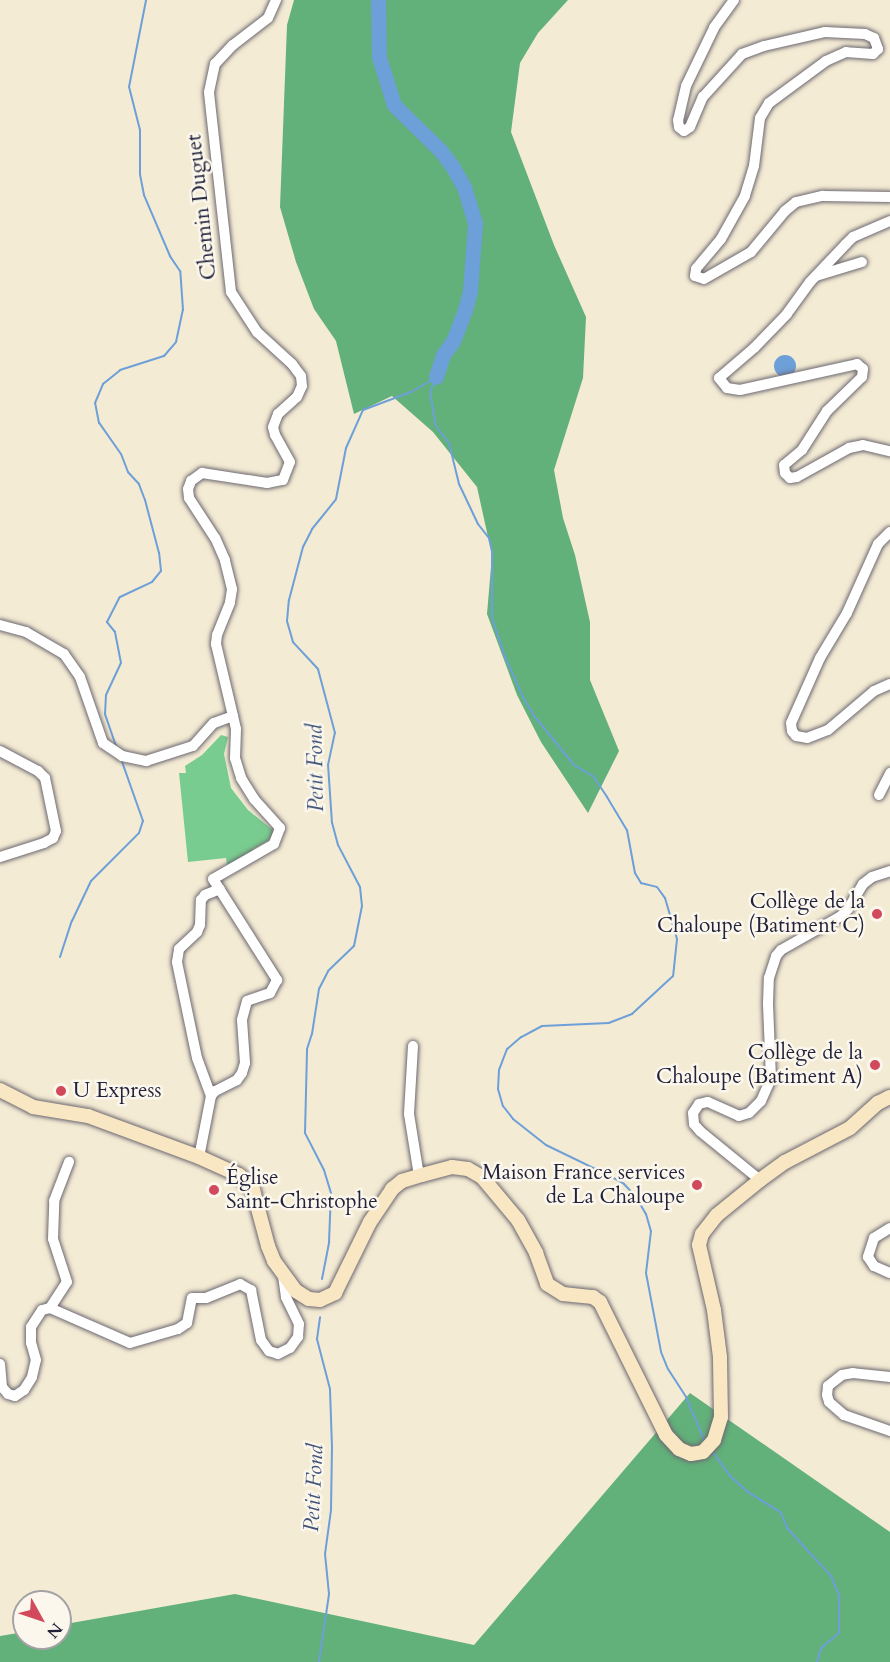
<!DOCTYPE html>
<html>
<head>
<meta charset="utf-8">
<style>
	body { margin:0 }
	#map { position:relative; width:890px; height:1662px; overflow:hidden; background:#f4ebd4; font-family:Cardo,serif }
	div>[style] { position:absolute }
	.green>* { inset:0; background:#79cc8f }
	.forest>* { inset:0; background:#62b07a }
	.water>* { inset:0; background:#6d9fd8 }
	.round { border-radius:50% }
	.stream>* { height:2px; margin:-1px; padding:0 1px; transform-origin:1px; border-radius:1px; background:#6d9fd8 }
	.river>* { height:15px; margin:-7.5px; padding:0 7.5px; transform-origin:7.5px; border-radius:7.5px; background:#6d9fd8 }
	.roads { filter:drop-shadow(0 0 2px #6c6871) drop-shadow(0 0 2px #6c6871) }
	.minor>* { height:10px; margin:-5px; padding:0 5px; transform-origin:5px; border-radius:5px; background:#fff }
	.secondary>* { height:14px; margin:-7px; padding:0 7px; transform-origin:7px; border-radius:7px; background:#f9e7c3 }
	.dots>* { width:16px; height:16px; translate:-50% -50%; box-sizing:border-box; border:3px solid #fbf7ec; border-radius:50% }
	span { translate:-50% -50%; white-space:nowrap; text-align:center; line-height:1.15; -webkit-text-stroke:5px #fbf7ec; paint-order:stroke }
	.street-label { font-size:21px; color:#22223b }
	.poi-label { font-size:21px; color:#22223b }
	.right { translate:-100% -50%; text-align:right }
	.left { translate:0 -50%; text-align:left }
	.water-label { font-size:22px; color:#40547a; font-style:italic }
	.north { position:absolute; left:12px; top:1590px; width:60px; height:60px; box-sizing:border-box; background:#fbf7ec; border:2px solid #a4a2a5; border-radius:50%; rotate:130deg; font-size:16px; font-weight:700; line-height:24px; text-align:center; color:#22223b }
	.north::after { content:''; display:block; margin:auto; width:21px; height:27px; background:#d1495b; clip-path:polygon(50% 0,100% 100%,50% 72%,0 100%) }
</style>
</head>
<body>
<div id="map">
	<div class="green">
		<i style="clip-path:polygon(221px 735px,228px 737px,224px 754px,231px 788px,248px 810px,274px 831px,268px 841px,253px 849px,254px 852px,227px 865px,226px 858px,188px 862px,179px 773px,186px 773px,185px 766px,202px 755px)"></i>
	</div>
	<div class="forest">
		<i style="clip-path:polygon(294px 0,568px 0,538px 33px,520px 63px,511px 132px,554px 245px,586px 317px,583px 378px,554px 470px,563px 518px,575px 555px,590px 622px,590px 680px,619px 751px,588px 813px,541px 742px,517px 695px,487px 614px,492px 555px,477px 487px,433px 432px,392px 396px,354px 414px,336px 341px,314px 309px,296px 262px,280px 207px,287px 25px)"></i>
		<i style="clip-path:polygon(690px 1393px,890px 1532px,890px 1662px,0 1662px,0 1636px,24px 1632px,24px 1638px,60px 1638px,60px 1625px,235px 1594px,474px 1645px)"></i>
	</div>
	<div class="water">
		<i class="round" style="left:774px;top:355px;width:22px;height:22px"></i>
	</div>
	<div class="stream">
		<i style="left:436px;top:377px;width:16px;rotate:112deg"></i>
		<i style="left:430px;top:392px;width:35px;rotate:80deg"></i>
		<i style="left:436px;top:426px;width:21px;rotate:53deg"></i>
		<i style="left:449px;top:443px;width:42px;rotate:76.3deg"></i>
		<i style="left:459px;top:484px;width:44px;rotate:64.6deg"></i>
		<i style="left:478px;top:524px;width:18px;rotate:52deg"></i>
		<i style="left:489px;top:538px;width:13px;rotate:77deg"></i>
		<i style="left:492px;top:551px;width:67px;rotate:90deg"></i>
		<i style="left:492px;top:618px;width:41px;rotate:71.6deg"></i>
		<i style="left:505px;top:657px;width:46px;rotate:65.7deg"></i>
		<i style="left:524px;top:699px;width:21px;rotate:59deg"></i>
		<i style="left:535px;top:717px;width:62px;rotate:50.9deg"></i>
		<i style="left:574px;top:765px;width:22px;rotate:30deg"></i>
		<i style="left:593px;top:776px;width:25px;rotate:56deg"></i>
		<i style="left:607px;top:797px;width:39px;rotate:59deg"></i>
		<i style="left:627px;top:830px;width:44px;rotate:79.5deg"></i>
		<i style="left:635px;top:873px;width:12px;rotate:59deg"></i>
		<i style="left:641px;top:883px;width:16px;rotate:14deg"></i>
		<i style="left:657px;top:887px;width:14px;rotate:54deg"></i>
		<i style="left:665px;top:898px;width:43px;rotate:73.7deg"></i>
		<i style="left:677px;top:939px;width:37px;rotate:96deg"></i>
		<i style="left:673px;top:976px;width:56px;rotate:137.2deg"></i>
		<i style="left:632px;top:1014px;width:25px;rotate:159deg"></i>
		<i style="left:609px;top:1023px;width:67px;rotate:177.4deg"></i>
		<i style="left:542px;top:1026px;width:24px;rotate:152deg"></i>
		<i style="left:521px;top:1037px;width:18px;rotate:139deg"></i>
		<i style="left:507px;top:1049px;width:22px;rotate:111deg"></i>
		<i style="left:499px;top:1070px;width:19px;rotate:93deg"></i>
		<i style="left:498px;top:1089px;width:18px;rotate:74deg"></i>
		<i style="left:503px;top:1106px;width:16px;rotate:52deg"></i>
		<i style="left:513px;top:1119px;width:42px;rotate:38.2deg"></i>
		<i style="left:546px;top:1145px;width:69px;rotate:25.8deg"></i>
		<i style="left:608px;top:1175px;width:18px;rotate:29deg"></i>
		<i style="left:624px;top:1184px;width:18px;rotate:47deg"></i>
		<i style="left:636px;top:1197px;width:20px;rotate:60deg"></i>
		<i style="left:646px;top:1214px;width:18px;rotate:74deg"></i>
		<i style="left:651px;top:1231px;width:42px;rotate:96.8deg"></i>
		<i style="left:646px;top:1273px;width:80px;rotate:79.2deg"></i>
		<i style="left:661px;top:1352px;width:18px;rotate:68deg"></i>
		<i style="left:668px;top:1369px;width:33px;rotate:57deg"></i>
		<i style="left:686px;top:1397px;width:49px;rotate:67.1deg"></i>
		<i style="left:116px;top:746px;width:34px;rotate:-109deg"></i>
		<i style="left:105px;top:714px;width:19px;rotate:-87deg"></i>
		<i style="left:106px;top:695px;width:35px;rotate:-65deg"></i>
		<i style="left:121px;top:663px;width:32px;rotate:-101deg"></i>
		<i style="left:115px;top:632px;width:13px;rotate:-129deg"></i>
		<i style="left:107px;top:622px;width:28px;rotate:-63deg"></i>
		<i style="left:120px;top:597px;width:35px;rotate:-25deg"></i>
		<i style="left:152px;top:582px;width:14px;rotate:-51deg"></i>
		<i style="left:161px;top:571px;width:18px;rotate:-96deg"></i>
		<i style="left:159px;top:553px;width:55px;rotate:-104.8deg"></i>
		<i style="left:145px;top:500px;width:17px;rotate:-111deg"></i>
		<i style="left:139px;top:484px;width:16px;rotate:-133deg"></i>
		<i style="left:128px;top:472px;width:19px;rotate:-111deg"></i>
		<i style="left:121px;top:454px;width:38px;rotate:-125deg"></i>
		<i style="left:99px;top:423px;width:20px;rotate:-101deg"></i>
		<i style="left:95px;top:403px;width:21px;rotate:-67deg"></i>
		<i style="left:103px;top:384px;width:22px;rotate:-39deg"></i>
		<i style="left:120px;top:370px;width:46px;rotate:-17.7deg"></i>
		<i style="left:164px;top:356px;width:18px;rotate:-49deg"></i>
		<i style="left:176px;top:342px;width:33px;rotate:-78deg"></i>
		<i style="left:183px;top:310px;width:39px;rotate:-94deg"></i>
		<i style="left:180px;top:271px;width:18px;rotate:-124deg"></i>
		<i style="left:170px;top:256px;width:66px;rotate:-113.1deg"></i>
		<i style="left:144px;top:195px;width:21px;rotate:-101deg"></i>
		<i style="left:140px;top:174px;width:44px;rotate:-90deg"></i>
		<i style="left:140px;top:130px;width:44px;rotate:-104.3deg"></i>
		<i style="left:129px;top:87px;width:89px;rotate:-78.9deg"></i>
		<i style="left:60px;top:957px;width:38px;rotate:-72deg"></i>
		<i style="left:72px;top:921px;width:44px;rotate:-64.6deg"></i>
		<i style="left:91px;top:881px;width:68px;rotate:-45deg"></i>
		<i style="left:139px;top:833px;width:13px;rotate:-72deg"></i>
		<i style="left:143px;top:821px;width:66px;rotate:-109.5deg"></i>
		<i style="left:322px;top:1279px;width:38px;rotate:-79deg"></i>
		<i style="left:329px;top:1242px;width:49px;rotate:-87.7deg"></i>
		<i style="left:331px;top:1193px;width:24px;rotate:-107deg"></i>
		<i style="left:324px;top:1170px;width:42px;rotate:-117.2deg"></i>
		<i style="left:305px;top:1133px;width:84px;rotate:-88.6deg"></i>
		<i style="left:307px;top:1049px;width:16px;rotate:-72deg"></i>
		<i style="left:312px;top:1034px;width:46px;rotate:-81.2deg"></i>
		<i style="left:319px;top:989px;width:20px;rotate:-63deg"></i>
		<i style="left:328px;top:971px;width:36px;rotate:-44deg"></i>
		<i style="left:354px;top:946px;width:41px;rotate:-78.7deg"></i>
		<i style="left:362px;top:906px;width:19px;rotate:-96deg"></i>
		<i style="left:360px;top:887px;width:47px;rotate:-117.6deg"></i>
		<i style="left:338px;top:845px;width:23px;rotate:-105deg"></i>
		<i style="left:332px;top:823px;width:58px;rotate:-93.9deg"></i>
		<i style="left:328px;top:765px;width:33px;rotate:-78deg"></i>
		<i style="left:335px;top:733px;width:66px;rotate:-104.9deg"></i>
		<i style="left:318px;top:669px;width:37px;rotate:-133deg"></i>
		<i style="left:293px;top:642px;width:22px;rotate:-106deg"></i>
		<i style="left:287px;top:621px;width:21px;rotate:-85deg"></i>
		<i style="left:289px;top:600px;width:55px;rotate:-75.2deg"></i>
		<i style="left:303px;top:547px;width:20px;rotate:-63deg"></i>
		<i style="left:312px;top:529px;width:38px;rotate:-51deg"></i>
		<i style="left:336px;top:499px;width:52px;rotate:-78.9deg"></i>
		<i style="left:346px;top:448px;width:42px;rotate:-65.9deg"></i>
		<i style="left:363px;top:410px;width:51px;rotate:-20.6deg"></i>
		<i style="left:411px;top:392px;width:28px;rotate:-30deg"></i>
		<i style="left:712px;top:1451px;width:31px;rotate:54deg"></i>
		<i style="left:730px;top:1476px;width:24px;rotate:42deg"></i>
		<i style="left:748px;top:1492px;width:39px;rotate:32deg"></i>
		<i style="left:781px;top:1513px;width:16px;rotate:68deg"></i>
		<i style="left:787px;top:1528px;width:65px;rotate:47.5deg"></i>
		<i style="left:831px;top:1576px;width:21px;rotate:67deg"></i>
		<i style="left:839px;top:1595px;width:38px;rotate:90deg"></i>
		<i style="left:839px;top:1633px;width:23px;rotate:140deg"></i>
		<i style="left:821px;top:1648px;width:15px;rotate:106deg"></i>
		<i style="left:319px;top:1662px;width:69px;rotate:-81.6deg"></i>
		<i style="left:329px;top:1594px;width:40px;rotate:-95.7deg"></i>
		<i style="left:325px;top:1554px;width:44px;rotate:-82.2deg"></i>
		<i style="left:331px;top:1510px;width:63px;rotate:-89.1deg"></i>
		<i style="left:332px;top:1447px;width:58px;rotate:-92deg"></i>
		<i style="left:330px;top:1389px;width:52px;rotate:-104.6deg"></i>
		<i style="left:317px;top:1339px;width:22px;rotate:-82deg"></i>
	</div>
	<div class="river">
		<i style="left:378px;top:0;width:57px;rotate:89deg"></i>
		<i style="left:379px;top:57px;width:50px;rotate:72.6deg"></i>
		<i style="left:394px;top:105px;width:64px;rotate:44.4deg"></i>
		<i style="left:440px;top:150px;width:20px;rotate:53deg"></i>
		<i style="left:452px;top:166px;width:24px;rotate:60deg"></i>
		<i style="left:464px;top:187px;width:39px;rotate:73deg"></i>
		<i style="left:475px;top:224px;width:67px;rotate:94.3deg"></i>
		<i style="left:470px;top:291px;width:20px;rotate:105deg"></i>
		<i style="left:465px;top:310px;width:33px;rotate:111deg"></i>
		<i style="left:453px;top:341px;width:17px;rotate:126deg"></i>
		<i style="left:443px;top:355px;width:23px;rotate:108deg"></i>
	</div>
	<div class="roads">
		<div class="minor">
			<i style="left:734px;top:0;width:34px;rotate:126deg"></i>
			<i style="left:714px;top:28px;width:64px;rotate:115.8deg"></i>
			<i style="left:686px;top:86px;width:35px;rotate:103deg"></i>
			<i style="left:678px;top:120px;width:7px;rotate:82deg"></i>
			<i style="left:679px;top:127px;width:6px;rotate:39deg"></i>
			<i style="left:684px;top:131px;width:7px;rotate:-34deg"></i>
			<i style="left:690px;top:127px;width:33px;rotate:-67deg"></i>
			<i style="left:703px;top:97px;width:58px;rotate:-47.8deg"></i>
			<i style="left:742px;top:54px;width:23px;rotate:-20deg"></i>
			<i style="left:764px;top:46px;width:63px;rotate:-12.9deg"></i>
			<i style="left:825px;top:32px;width:40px;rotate:2.9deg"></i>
			<i style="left:865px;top:34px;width:10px;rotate:24deg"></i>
			<i style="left:874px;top:38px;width:12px;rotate:70deg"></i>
			<i style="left:878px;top:49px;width:7px;rotate:135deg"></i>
			<i style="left:873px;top:54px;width:27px;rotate:-176deg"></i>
			<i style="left:846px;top:52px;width:22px;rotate:156deg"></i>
			<i style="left:826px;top:61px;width:71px;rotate:143.6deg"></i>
			<i style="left:769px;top:103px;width:17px;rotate:121deg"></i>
			<i style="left:760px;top:118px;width:48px;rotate:97.1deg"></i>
			<i style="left:754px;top:166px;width:31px;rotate:107deg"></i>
			<i style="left:745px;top:196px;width:49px;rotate:119.2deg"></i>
			<i style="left:721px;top:239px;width:39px;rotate:130deg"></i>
			<i style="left:696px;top:269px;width:7px;rotate:98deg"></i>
			<i style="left:695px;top:276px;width:9px;rotate:18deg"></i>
			<i style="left:704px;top:279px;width:54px;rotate:-29.9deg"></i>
			<i style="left:751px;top:252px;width:53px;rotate:-50.3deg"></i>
			<i style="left:785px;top:211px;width:14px;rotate:-39deg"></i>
			<i style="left:796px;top:202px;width:28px;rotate:-13deg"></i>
			<i style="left:823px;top:196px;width:67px;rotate:0.9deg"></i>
			<i style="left:890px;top:221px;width:40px;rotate:156.6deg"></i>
			<i style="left:853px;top:237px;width:10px;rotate:135deg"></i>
			<i style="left:846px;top:244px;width:52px;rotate:133.5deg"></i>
			<i style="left:810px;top:282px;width:39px;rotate:126deg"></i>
			<i style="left:787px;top:314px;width:47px;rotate:134.1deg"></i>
			<i style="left:754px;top:348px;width:46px;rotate:139.4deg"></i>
			<i style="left:719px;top:378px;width:13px;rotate:51deg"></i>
			<i style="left:727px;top:388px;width:13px;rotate:9deg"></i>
			<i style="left:740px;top:390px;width:120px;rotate:-12.5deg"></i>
			<i style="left:857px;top:364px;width:8px;rotate:40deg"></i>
			<i style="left:863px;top:369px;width:8px;rotate:97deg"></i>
			<i style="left:862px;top:377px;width:49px;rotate:135.8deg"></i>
			<i style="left:827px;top:411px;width:46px;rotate:122.7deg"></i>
			<i style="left:802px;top:450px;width:23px;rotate:140deg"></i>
			<i style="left:784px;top:465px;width:8px;rotate:83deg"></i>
			<i style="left:785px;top:473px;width:7px;rotate:45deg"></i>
			<i style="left:790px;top:478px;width:7px;rotate:-8deg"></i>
			<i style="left:797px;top:477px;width:60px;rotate:-29.1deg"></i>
			<i style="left:849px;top:448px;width:14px;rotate:-12deg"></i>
			<i style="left:863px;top:445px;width:28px;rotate:13deg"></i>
			<i style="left:816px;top:276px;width:48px;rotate:-16.9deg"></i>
			<i style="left:890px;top:532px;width:17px;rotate:135deg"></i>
			<i style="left:878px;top:544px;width:76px;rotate:114.2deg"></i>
			<i style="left:847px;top:613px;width:52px;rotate:121deg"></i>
			<i style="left:820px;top:658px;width:71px;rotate:114deg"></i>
			<i style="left:791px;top:723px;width:8px;rotate:83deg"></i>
			<i style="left:792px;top:731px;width:6px;rotate:51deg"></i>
			<i style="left:796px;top:736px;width:11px;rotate:10deg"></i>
			<i style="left:807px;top:738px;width:22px;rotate:-21deg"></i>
			<i style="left:828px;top:730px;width:60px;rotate:-40.3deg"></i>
			<i style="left:874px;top:691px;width:17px;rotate:-24deg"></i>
			<i style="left:0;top:625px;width:27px;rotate:15deg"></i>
			<i style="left:26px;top:632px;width:44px;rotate:30.1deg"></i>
			<i style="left:64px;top:654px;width:28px;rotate:55deg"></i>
			<i style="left:80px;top:677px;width:70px;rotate:70.8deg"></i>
			<i style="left:103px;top:743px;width:23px;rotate:34deg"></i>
			<i style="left:122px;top:756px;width:25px;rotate:12deg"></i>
			<i style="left:146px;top:761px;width:49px;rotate:-17.7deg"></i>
			<i style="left:193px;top:746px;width:31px;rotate:-48deg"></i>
			<i style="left:214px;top:723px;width:20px;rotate:-20deg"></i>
			<i style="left:233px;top:716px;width:13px;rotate:77deg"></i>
			<i style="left:236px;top:729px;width:29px;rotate:92deg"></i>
			<i style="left:235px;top:758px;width:21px;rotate:73deg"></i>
			<i style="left:241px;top:778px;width:25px;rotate:58deg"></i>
			<i style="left:254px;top:799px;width:39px;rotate:48deg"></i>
			<i style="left:280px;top:828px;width:17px;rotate:111deg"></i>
			<i style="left:274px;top:844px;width:70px;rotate:150.2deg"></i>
			<i style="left:213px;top:879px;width:120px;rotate:57.6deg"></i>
			<i style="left:277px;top:980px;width:15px;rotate:118deg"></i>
			<i style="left:270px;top:993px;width:24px;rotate:161deg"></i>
			<i style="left:247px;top:1001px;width:20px;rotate:105deg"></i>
			<i style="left:242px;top:1020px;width:43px;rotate:86deg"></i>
			<i style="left:245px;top:1063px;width:10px;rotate:107deg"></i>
			<i style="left:242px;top:1073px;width:9px;rotate:126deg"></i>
			<i style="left:237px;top:1080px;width:25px;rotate:153deg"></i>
			<i style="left:215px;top:1091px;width:6px;rotate:129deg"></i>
			<i style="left:211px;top:1096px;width:62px;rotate:101.1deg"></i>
			<i style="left:233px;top:716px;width:74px;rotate:-103.3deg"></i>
			<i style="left:216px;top:644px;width:9px;rotate:-84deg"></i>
			<i style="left:217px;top:635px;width:35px;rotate:-68deg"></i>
			<i style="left:230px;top:602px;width:13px;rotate:-81deg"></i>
			<i style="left:232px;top:589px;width:30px;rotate:-104deg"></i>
			<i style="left:225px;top:560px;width:24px;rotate:-114deg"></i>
			<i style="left:215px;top:538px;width:48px;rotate:-123deg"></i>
			<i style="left:189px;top:498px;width:9px;rotate:-96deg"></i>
			<i style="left:188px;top:489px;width:9px;rotate:-69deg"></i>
			<i style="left:191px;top:481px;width:14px;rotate:-36deg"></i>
			<i style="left:202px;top:473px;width:66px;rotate:8.7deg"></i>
			<i style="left:267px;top:483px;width:16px;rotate:-11deg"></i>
			<i style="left:283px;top:480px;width:19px;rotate:-69deg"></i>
			<i style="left:290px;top:462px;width:31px;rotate:-119deg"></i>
			<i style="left:275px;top:435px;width:8px;rotate:-104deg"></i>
			<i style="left:273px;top:427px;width:14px;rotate:-69deg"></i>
			<i style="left:278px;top:414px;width:25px;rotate:-42deg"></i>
			<i style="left:297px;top:397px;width:12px;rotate:-66deg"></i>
			<i style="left:302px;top:386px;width:10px;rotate:-96deg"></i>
			<i style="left:301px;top:376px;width:15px;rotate:-127deg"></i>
			<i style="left:292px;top:364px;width:47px;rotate:-137.6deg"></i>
			<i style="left:257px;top:332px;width:48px;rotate:-123deg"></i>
			<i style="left:231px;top:292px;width:201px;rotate:-96.3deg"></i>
			<i style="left:209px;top:92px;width:29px;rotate:-78deg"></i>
			<i style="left:215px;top:64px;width:26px;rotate:-47deg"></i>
			<i style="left:233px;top:45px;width:44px;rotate:-37.6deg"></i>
			<i style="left:268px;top:18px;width:20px;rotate:-66deg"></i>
			<i style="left:0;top:751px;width:43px;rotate:27.8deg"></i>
			<i style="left:38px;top:771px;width:10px;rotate:45deg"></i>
			<i style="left:45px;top:778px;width:54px;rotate:78.3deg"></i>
			<i style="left:56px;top:831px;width:8px;rotate:113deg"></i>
			<i style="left:53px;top:838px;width:10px;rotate:151deg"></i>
			<i style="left:44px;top:843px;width:46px;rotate:162.3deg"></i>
			<i style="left:879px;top:795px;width:25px;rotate:-63deg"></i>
			<i style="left:413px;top:1046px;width:68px;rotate:93.4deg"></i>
			<i style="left:409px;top:1114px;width:63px;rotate:80.8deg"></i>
			<i style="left:211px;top:1096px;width:40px;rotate:-110.2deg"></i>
			<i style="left:197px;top:1058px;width:98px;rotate:-101.8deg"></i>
			<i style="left:177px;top:962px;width:13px;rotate:-81deg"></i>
			<i style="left:179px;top:949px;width:25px;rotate:-43deg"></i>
			<i style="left:197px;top:932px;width:8px;rotate:-67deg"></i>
			<i style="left:200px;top:925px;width:25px;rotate:-88deg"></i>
			<i style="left:201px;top:900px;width:6px;rotate:-51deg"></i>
			<i style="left:205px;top:895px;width:16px;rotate:-22deg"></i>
			<i style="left:760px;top:1180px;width:77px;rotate:-140.8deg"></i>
			<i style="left:700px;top:1131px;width:9px;rotate:-131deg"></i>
			<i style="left:694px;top:1124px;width:11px;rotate:-95deg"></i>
			<i style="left:693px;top:1113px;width:11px;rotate:-56deg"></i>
			<i style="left:699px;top:1104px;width:9px;rotate:-13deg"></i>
			<i style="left:708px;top:1102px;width:34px;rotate:24deg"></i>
			<i style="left:739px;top:1116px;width:10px;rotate:-17deg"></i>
			<i style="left:749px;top:1113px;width:17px;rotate:-45deg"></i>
			<i style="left:761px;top:1101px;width:24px;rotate:-66deg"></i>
			<i style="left:771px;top:1079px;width:76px;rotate:-92.3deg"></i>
			<i style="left:768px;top:1003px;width:25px;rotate:-88deg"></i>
			<i style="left:769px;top:978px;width:23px;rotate:-72deg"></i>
			<i style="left:776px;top:956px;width:8px;rotate:-50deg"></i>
			<i style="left:781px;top:950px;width:69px;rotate:-29.5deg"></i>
			<i style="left:841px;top:916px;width:10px;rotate:-45deg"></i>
			<i style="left:848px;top:909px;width:29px;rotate:-59deg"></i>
			<i style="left:863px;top:884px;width:11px;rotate:-38deg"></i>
			<i style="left:872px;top:877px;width:19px;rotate:-18deg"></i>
			<i style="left:890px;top:1228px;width:19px;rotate:148deg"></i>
			<i style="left:874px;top:1238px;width:20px;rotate:108deg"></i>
			<i style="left:868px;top:1257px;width:11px;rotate:56deg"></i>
			<i style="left:874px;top:1266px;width:17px;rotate:24deg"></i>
			<i style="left:50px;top:1308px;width:87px;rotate:23.6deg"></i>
			<i style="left:130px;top:1343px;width:50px;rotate:-16.3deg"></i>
			<i style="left:178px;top:1329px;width:11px;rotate:-34deg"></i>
			<i style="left:187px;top:1323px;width:25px;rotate:-79deg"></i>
			<i style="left:192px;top:1298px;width:14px"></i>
			<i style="left:206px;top:1298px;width:37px;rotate:-22deg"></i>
			<i style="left:240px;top:1284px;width:13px;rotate:29deg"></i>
			<i style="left:251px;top:1290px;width:51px;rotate:78.7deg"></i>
			<i style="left:261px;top:1340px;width:14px;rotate:54deg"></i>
			<i style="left:269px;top:1351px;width:9px;rotate:18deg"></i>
			<i style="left:278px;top:1354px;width:13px;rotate:-27deg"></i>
			<i style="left:290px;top:1348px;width:14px;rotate:-54deg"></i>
			<i style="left:298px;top:1337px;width:13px;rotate:-86deg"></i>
			<i style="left:299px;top:1324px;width:30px;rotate:-116deg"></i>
			<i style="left:286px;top:1297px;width:22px;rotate:-98deg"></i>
			<i style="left:50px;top:1308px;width:31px;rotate:-57deg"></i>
			<i style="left:67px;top:1282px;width:45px;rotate:-108deg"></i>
			<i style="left:53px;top:1239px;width:38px;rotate:-88deg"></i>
			<i style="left:54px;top:1201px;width:42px;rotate:-69deg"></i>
			<i style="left:0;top:1364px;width:23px;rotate:85deg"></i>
			<i style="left:2px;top:1387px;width:9px;rotate:49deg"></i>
			<i style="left:8px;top:1394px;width:7px;rotate:16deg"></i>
			<i style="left:15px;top:1396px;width:11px;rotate:-34deg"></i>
			<i style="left:24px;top:1390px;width:15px;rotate:-58deg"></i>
			<i style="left:32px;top:1377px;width:17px;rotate:-77deg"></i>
			<i style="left:36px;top:1360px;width:18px;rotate:-106deg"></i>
			<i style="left:31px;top:1343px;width:16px;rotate:-90deg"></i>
			<i style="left:31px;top:1327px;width:20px;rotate:-57deg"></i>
			<i style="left:42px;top:1310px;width:8px;rotate:-14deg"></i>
			<i style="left:890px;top:1377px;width:37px;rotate:-174deg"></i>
			<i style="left:853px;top:1373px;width:11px;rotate:170deg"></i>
			<i style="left:842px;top:1375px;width:18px;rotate:142deg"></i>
			<i style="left:828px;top:1386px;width:9px;rotate:96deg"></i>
			<i style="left:827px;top:1395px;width:7px;rotate:74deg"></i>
			<i style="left:829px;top:1402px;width:20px;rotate:41deg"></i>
			<i style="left:844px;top:1415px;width:49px;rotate:19.2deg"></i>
		</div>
		<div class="secondary">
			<i style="left:0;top:1090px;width:37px;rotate:27deg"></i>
			<i style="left:33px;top:1107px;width:56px;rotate:9.3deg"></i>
			<i style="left:88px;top:1116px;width:118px;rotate:20.3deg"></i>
			<i style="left:199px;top:1157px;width:44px;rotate:24.2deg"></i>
			<i style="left:239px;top:1175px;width:21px;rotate:47deg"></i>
			<i style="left:253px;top:1190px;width:58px;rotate:75deg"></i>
			<i style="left:268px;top:1246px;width:16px;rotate:68deg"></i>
			<i style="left:274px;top:1261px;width:37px;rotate:54deg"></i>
			<i style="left:296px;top:1291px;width:15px;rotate:32deg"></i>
			<i style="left:309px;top:1299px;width:11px;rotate:5deg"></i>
			<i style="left:320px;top:1300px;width:17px;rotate:-25deg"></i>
			<i style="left:335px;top:1293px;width:79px;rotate:-63.8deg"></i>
			<i style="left:370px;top:1222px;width:40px;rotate:-56deg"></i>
			<i style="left:392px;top:1189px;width:13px;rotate:-39deg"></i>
			<i style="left:402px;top:1181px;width:21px;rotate:-17deg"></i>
			<i style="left:422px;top:1175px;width:31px;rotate:-15deg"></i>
			<i style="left:452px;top:1167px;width:16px;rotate:7deg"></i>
			<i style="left:468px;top:1169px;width:16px;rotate:30deg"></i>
			<i style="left:482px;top:1177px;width:56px;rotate:50.1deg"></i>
			<i style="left:518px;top:1220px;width:38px;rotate:61deg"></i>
			<i style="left:536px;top:1253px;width:33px;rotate:70deg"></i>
			<i style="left:547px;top:1284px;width:19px;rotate:32deg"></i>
			<i style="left:563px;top:1294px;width:30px;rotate:6deg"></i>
			<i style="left:593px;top:1297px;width:9px;rotate:36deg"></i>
			<i style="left:600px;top:1302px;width:148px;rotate:63.6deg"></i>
			<i style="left:666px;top:1435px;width:19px;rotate:47deg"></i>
			<i style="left:679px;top:1449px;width:13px;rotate:23deg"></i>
			<i style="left:691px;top:1454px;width:12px;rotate:-9deg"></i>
			<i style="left:703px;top:1452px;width:16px;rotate:-47deg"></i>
			<i style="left:714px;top:1440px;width:24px;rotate:-73deg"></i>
			<i style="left:721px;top:1417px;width:60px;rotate:-91deg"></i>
			<i style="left:720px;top:1357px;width:47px;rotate:-97.3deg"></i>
			<i style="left:714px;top:1310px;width:67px;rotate:-103deg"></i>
			<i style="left:699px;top:1245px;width:11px;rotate:-75deg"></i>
			<i style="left:702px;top:1234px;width:24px;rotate:-52deg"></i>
			<i style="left:717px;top:1215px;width:55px;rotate:-39.1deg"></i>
			<i style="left:760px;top:1180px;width:31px;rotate:-36deg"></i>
			<i style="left:785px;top:1162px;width:73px;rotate:-27.6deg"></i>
			<i style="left:850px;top:1128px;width:38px;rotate:-42deg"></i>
			<i style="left:878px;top:1103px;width:13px;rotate:-27deg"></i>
		</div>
	</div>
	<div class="dots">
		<i style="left:877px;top:914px;background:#d1495b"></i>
		<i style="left:875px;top:1065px;background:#d1495b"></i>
		<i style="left:61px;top:1091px;background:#d1495b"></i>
		<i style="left:697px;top:1185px;background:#d1495b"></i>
		<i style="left:214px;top:1190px;background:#d1495b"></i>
	</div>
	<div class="street-label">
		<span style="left:202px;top:207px;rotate:-96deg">Chemin Duguet</span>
	</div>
	<div class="poi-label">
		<span class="right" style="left:865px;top:914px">Collège de la<br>Chaloupe (Batiment C)</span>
		<span class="right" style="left:863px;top:1065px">Collège de la<br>Chaloupe (Batiment A)</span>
		<span class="left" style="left:73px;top:1091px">U Express</span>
		<span class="right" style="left:685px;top:1185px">Maison France services<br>de La Chaloupe</span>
		<span class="left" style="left:226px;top:1190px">Église<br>Saint-Christophe</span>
	</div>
	<div class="water-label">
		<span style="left:316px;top:768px;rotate:-91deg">Petit Fond</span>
		<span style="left:314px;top:1488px;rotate:-87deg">Petit Fond</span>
	</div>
	<div class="north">N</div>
</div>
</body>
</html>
